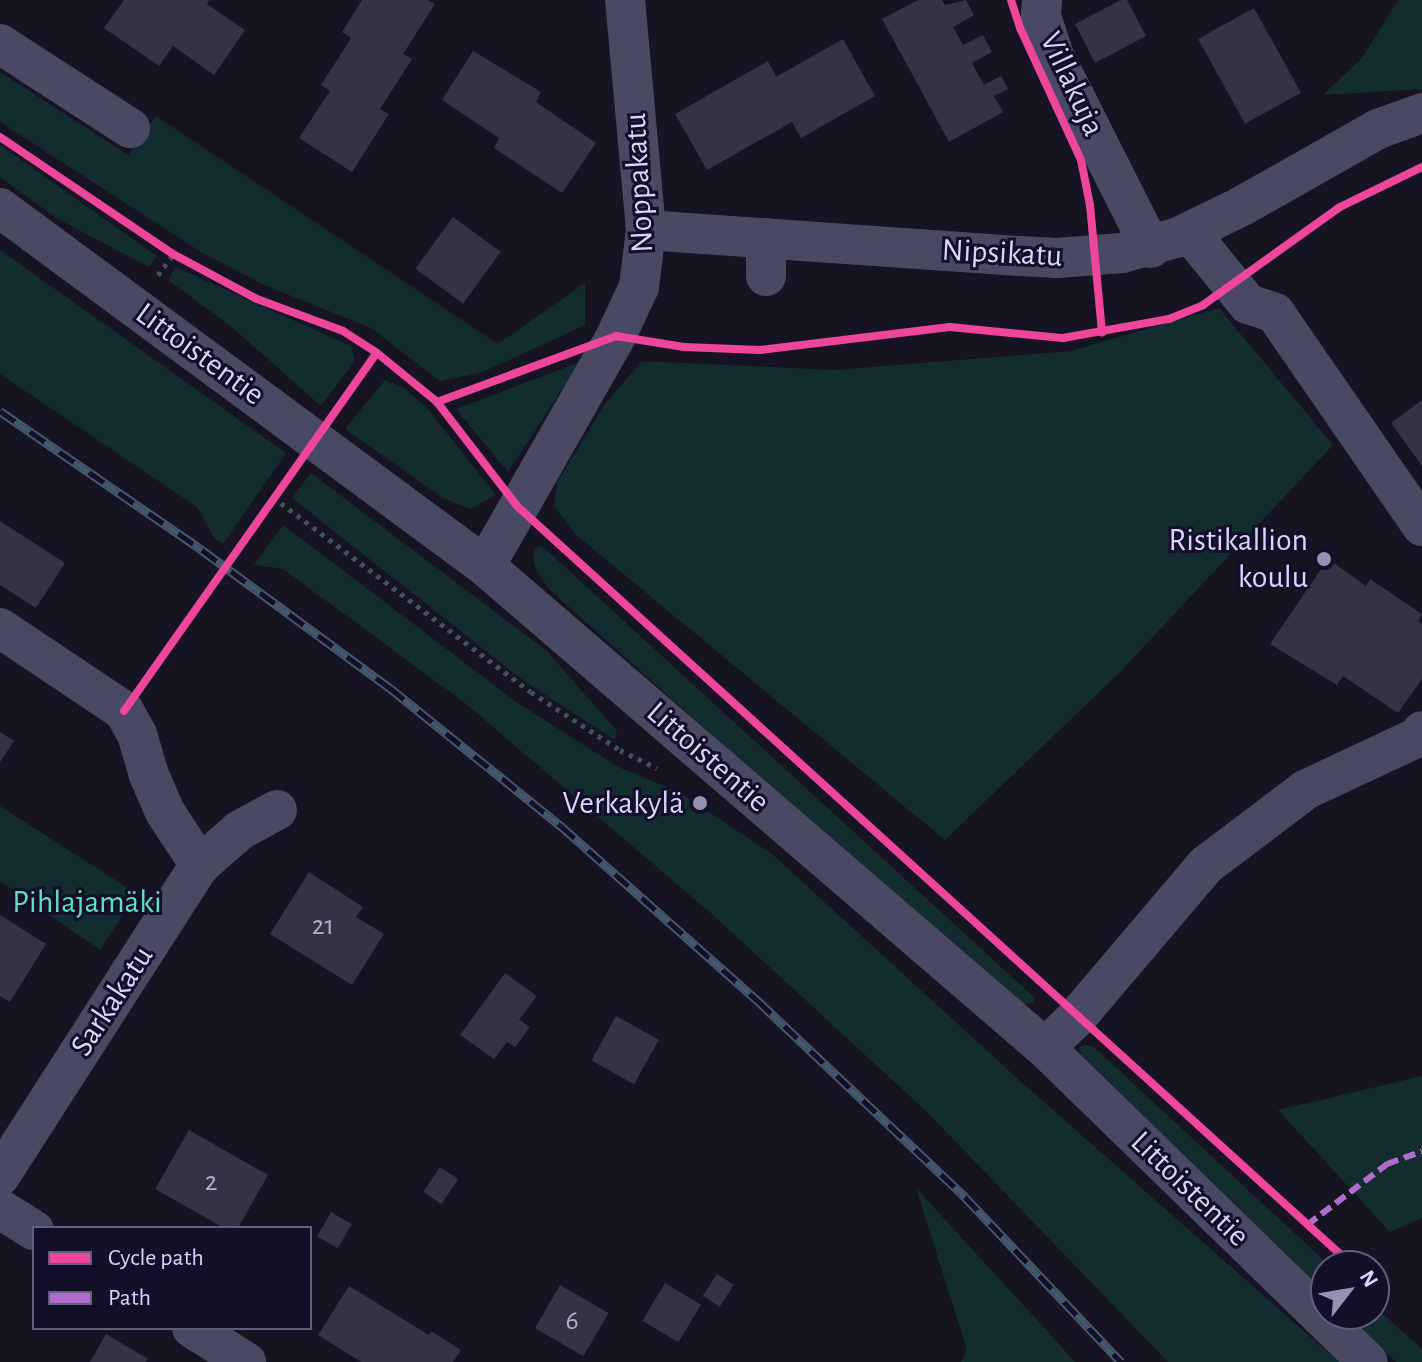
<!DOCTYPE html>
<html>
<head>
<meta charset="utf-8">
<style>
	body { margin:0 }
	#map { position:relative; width:1422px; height:1362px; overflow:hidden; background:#161421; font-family:"Alegreya Sans",sans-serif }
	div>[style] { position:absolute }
	.green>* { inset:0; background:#132c2d }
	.building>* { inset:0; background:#343243; transform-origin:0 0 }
	.path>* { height:5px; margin-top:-2.5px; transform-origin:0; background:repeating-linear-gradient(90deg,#44505f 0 4px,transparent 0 10px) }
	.minor>* { height:40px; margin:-20px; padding:0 20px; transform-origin:20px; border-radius:20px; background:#4a4962 }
	.rail>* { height:9px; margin-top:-4.5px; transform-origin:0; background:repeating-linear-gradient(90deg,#130f26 0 18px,#43596b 0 36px); box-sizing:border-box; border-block:2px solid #43596b }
	.quiet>* { height:6px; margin-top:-3px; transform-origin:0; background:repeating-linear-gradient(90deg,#b06ccc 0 12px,transparent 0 18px) }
	.cycleway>* { height:8px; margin:-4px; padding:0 4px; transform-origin:4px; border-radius:4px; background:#ed469a }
	.dots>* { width:22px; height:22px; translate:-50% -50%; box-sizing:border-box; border:4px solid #130f26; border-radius:50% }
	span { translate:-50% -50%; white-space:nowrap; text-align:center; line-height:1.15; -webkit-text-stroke:6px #130f26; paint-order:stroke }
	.number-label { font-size:28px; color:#b0acd0 }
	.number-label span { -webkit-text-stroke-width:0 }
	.street-label { font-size:32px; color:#d9d4ff }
	.poi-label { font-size:32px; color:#d9d4ff }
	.right { translate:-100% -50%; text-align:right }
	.park-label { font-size:32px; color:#5fe0c0 }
	.legend { position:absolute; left:32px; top:1226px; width:280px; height:104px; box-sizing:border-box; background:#130f26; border:2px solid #625e7d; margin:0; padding:10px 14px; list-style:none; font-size:24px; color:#d9d4ff }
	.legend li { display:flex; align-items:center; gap:16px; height:40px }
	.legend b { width:40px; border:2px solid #625e7d }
	.north { position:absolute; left:1310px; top:1250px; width:80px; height:80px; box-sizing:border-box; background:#130f26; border:2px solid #625e7d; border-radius:50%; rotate:59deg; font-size:22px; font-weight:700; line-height:32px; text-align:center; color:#d9d4ff }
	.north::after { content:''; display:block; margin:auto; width:28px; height:36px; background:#9591b1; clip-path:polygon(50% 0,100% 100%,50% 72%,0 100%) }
</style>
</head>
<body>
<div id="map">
	<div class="green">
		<i style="clip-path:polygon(1398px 0,1422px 0,1422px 89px,1323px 95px,1362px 58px)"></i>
		<i style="clip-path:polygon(0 72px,128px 155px,156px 116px,498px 344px,585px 283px,585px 325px,483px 372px,440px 381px,371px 328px,264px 285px,201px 252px,14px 131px,0 121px)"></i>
		<i style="clip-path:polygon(0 145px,157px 256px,149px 267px,56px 218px,0 177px)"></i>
		<i style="clip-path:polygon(0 250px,286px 453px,223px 544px,214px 538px,197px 507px,0 374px)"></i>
		<i style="clip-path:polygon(175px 267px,351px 346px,355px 361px,321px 406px,233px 328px,168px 280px)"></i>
		<i style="clip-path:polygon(1219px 308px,1333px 445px,1118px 674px,945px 840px,575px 534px,554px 506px,557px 482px,605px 404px,642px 361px,835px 370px,1071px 351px)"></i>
		<i style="clip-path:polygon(580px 362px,508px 472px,456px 409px)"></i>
		<i style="clip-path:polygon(385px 380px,403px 387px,426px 407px,496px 495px,470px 509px,443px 498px,345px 429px)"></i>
		<i style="clip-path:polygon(311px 473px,546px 650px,617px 731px,615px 740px,524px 681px,292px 498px)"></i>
		<i style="clip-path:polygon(283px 525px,518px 703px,618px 767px,679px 792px,772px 854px,1019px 1080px,1339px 1362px,1168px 1362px,926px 1111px,713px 915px,465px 703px,283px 569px,254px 565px)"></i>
		<i style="clip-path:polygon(541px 545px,1035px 998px,1034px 1003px,1022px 1005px,1008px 1000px,549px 589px,536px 570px,533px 557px,535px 549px)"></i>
		<i style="clip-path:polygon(0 806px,137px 894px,100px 950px,0 881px)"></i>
		<i style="clip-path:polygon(1086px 1045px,1094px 1047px,1330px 1266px,1326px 1266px,1326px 1295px,1082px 1059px,1079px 1047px)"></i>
		<i style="clip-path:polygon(1422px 1076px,1422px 1218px,1390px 1232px,1278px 1110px)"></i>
		<i style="clip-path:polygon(916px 1188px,1050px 1334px,1075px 1362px,961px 1362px,967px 1350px)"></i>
		<i style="clip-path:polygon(1374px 1306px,1422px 1349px,1422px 1362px,1396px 1362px,1345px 1314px,1374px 1314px)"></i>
	</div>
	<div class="building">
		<i style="clip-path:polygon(124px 0,209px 0,207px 4px,245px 30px,214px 75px,173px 46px,159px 66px,104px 28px)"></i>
		<i style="clip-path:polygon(362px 0,428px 0,435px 4px,403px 54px,412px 59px,380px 109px,389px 114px,352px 172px,299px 138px,330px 91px,321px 85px,351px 38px,342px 32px)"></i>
		<i style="clip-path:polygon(918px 0,942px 0,945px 5px,966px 0,974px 15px,953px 27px,963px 45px,983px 35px,992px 52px,972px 63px,984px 85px,1001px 76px,1008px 89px,994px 96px,1003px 112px,949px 142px,882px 19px)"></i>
		<i style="clip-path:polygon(1121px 0,1127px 0,1146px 36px,1095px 63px,1075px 24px)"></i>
		<i style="left:1254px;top:8px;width:97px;height:64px;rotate:61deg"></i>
		<i style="clip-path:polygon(843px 39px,875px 96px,801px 138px,792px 122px,707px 170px,675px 114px,768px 61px,776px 77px)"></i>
		<i style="clip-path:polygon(473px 51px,541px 92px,536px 102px,596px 143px,562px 193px,494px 148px,499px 138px,442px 100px)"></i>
		<i style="left:453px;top:217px;width:59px;height:64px;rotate:36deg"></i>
		<i style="clip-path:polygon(1422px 400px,1422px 466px,1391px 423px)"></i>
		<i style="clip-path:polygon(0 521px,65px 563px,36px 608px,0 585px)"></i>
		<i style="clip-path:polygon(1328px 559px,1366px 586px,1370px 579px,1422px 614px,1418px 621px,1422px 624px,1422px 679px,1398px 713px,1343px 676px,1337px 685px,1270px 644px)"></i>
		<i style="clip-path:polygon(0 732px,14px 741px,0 762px)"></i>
		<i style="clip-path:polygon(309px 872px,363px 907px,356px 917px,384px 934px,352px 985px,270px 934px)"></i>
		<i style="clip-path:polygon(0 915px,46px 944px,10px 1002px,0 996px)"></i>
		<i style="clip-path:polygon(505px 973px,537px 996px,519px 1020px,530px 1027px,515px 1047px,507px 1042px,494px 1059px,460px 1035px)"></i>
		<i style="left:616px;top:1016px;width:49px;height:51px;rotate:29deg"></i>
		<i style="clip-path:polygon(189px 1130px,268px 1175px,238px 1228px,224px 1228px,155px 1189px)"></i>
		<i style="left:440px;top:1167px;width:22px;height:30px;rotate:34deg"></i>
		<i style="left:331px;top:1212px;width:24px;height:28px;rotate:30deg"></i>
		<i style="left:717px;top:1274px;width:20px;height:26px;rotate:33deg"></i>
		<i style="left:665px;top:1283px;width:42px;height:44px;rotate:31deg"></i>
		<i style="left:560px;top:1285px;width:56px;height:50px;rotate:30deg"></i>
		<i style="clip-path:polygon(349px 1286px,429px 1335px,431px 1331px,461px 1350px,453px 1362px,361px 1362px,318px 1335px)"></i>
		<i style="clip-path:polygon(106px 1334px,148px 1359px,146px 1362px,90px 1362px)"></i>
	</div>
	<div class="path">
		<i style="left:158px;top:275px;width:26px;rotate:-54deg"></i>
		<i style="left:273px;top:497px;width:323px;rotate:37.1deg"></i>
		<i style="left:531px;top:692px;width:106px;rotate:33.1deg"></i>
		<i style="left:620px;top:750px;width:41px;rotate:25.9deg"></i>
	</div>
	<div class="minor">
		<i style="left:1042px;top:0;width:16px;rotate:94deg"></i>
		<i style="left:1041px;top:16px;width:42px;rotate:72deg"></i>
		<i style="left:1054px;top:56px;width:215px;rotate:63.2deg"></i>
		<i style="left:0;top:44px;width:155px;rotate:32.9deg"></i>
		<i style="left:0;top:208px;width:603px;rotate:36.43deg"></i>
		<i style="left:485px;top:566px;width:739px;rotate:40.72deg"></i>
		<i style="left:1045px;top:1048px;width:450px;rotate:44.2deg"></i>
		<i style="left:646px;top:230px;width:374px;rotate:4deg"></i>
		<i style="left:1019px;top:256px;width:38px;rotate:3deg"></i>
		<i style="left:1057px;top:258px;width:65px;rotate:-4.4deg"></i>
		<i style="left:1122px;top:253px;width:59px;rotate:-15.7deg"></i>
		<i style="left:1179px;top:237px;width:70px;rotate:-26.2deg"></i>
		<i style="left:1242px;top:206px;width:156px;rotate:-29.5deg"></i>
		<i style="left:1378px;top:129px;width:47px;rotate:-20deg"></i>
		<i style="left:1189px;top:232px;width:93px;rotate:50.7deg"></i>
		<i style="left:1248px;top:304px;width:28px;rotate:18deg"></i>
		<i style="left:1275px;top:313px;width:259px;rotate:55.4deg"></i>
		<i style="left:766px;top:276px;width:38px;rotate:-90deg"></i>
		<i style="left:485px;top:566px;width:265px;rotate:-60.3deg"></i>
		<i style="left:616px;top:336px;width:54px;rotate:-64.9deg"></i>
		<i style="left:639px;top:287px;width:57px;rotate:-83deg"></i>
		<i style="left:646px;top:230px;width:231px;rotate:-95.2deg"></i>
		<i style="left:0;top:628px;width:149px;rotate:33.8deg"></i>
		<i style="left:124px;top:711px;width:26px;rotate:61deg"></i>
		<i style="left:137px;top:734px;width:43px;rotate:73.7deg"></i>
		<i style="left:149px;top:775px;width:40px;rotate:66.6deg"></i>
		<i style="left:165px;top:812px;width:64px;rotate:56.6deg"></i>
		<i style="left:1045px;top:1048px;width:45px;rotate:-44.1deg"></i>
		<i style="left:1077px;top:1017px;width:199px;rotate:-49.7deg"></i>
		<i style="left:1206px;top:865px;width:124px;rotate:-37.1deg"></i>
		<i style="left:1305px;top:790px;width:125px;rotate:-25.1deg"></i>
		<i style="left:1418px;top:737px;width:7px;rotate:-56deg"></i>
		<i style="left:0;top:1176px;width:370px;rotate:-57.3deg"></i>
		<i style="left:200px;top:865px;width:53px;rotate:-41.2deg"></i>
		<i style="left:240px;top:830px;width:42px;rotate:-28.4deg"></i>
		<i style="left:0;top:1209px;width:40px;rotate:32deg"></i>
		<i style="left:192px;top:1328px;width:64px;rotate:32.2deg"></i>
	</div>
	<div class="rail">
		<i style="left:0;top:411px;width:245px;rotate:34.5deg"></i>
		<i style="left:202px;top:550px;width:233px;rotate:36.3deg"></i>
		<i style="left:390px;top:688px;width:220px;rotate:38.9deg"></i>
		<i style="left:561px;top:826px;width:264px;rotate:41.6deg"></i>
		<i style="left:758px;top:1001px;width:285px;rotate:43.4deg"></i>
		<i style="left:965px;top:1197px;width:227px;rotate:46.6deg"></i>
	</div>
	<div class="quiet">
		<i style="left:1307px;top:1225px;width:101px;rotate:-37.3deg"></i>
		<i style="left:1387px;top:1164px;width:37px;rotate:-20deg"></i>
	</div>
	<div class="cycleway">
		<i style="left:1011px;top:0;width:32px;rotate:72deg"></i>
		<i style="left:1021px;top:30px;width:143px;rotate:65.2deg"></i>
		<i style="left:1081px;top:160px;width:46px;rotate:78.7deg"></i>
		<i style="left:1090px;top:205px;width:128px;rotate:84.6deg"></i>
		<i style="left:0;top:137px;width:209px;rotate:34.1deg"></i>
		<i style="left:173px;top:254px;width:95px;rotate:28.2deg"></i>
		<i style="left:257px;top:299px;width:92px;rotate:20.4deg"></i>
		<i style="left:343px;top:331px;width:40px;rotate:32.9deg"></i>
		<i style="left:377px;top:353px;width:77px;rotate:39.2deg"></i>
		<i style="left:437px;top:402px;width:131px;rotate:52.4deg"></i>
		<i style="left:517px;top:506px;width:1130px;rotate:42.27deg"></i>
		<i style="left:437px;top:402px;width:191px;rotate:-20.2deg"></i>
		<i style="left:616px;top:336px;width:69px;rotate:9.2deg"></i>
		<i style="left:684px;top:347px;width:76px;rotate:2.3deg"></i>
		<i style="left:760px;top:350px;width:191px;rotate:-6.9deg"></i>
		<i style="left:950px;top:327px;width:114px;rotate:5.6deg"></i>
		<i style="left:1063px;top:338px;width:108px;rotate:-10.2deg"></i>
		<i style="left:1169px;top:319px;width:37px;rotate:-22deg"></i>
		<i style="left:1203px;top:305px;width:168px;rotate:-35.6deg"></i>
		<i style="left:1340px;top:207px;width:91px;rotate:-26deg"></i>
		<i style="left:124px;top:711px;width:438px;rotate:-54.8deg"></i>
	</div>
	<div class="dots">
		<i style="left:1324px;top:559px;background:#9591b1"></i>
		<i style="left:700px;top:803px;background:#9591b1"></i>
	</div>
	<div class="number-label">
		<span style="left:323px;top:926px">21</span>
		<span style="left:211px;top:1182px">2</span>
		<span style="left:572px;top:1321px">6</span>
	</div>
	<div class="street-label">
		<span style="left:1072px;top:84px;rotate:65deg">Villakuja</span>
		<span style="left:639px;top:183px;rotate:-93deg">Noppakatu</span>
		<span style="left:1002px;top:253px;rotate:3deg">Nipsikatu</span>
		<span style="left:200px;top:354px;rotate:36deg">Littoistentie</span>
		<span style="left:708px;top:757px;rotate:41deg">Littoistentie</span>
		<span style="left:112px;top:1001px;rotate:-57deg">Sarkakatu</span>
		<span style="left:1190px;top:1189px;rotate:44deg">Littoistentie</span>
	</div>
	<div class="poi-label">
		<span class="right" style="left:1308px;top:559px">Ristikallion<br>koulu</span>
		<span class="right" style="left:684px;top:803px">Verkakylä</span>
	</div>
	<div class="park-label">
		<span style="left:87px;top:902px">Pihlajamäki</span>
	</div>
	<ul class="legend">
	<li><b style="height:10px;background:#ed469a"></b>Cycle path</li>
	<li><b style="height:10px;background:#b06ccc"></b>Path</li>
	</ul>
	<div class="north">N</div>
</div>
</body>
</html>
